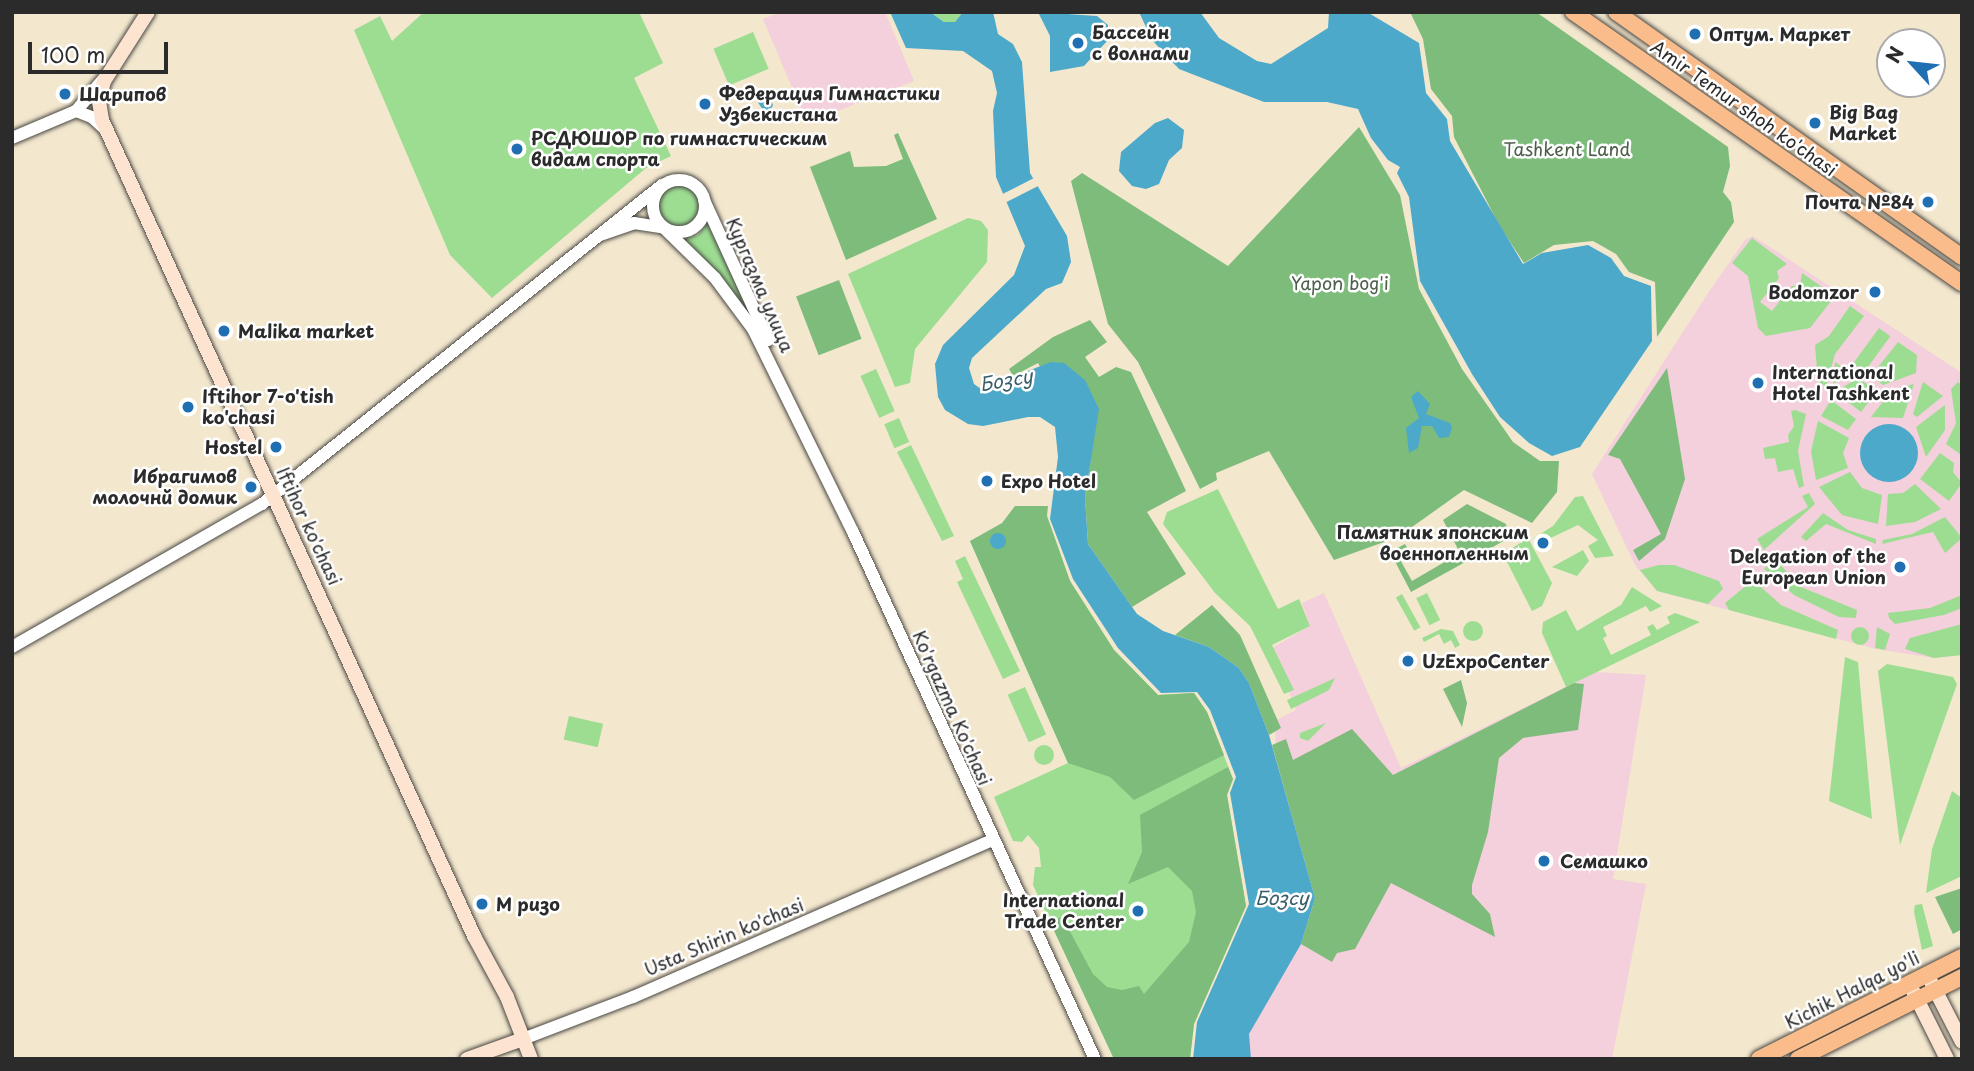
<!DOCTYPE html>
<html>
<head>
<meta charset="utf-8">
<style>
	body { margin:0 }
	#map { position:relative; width:1974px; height:1071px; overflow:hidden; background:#f3e7ce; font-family:"Playpen Sans",sans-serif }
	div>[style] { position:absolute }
	.built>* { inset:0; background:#f4cfdc }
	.green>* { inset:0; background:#9ddd92; transform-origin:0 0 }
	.round { border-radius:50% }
	.forest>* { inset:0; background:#7ebc7c; transform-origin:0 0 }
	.water>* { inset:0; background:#4ca9ca }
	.pier>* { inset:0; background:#f3e7ce; transform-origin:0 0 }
	.roads { filter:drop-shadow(0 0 2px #494743) drop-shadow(0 0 2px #494743) }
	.tertiary>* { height:12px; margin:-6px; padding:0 6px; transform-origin:6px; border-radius:6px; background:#fff }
	.tertiary>.ring { margin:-6px; padding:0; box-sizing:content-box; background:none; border:12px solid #fff; border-radius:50% }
	.secondary>* { height:14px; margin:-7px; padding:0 7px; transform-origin:7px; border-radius:7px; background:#fde4d1 }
	.primary>* { height:16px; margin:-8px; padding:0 8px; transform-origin:8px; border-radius:8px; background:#fabc8b }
	.trunk>* { height:16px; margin:-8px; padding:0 8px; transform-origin:8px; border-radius:8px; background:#fabc8b }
	.dots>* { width:19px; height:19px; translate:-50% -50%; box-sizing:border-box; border:4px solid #fff; border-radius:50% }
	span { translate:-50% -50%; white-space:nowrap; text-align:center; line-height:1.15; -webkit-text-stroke:5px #fff; paint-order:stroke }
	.poi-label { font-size:18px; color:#2b2b2b; font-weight:700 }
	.left { translate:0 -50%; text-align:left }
	.right { translate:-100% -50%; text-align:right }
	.street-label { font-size:18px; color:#2b2b2b }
	.park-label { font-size:18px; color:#4d604a }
	.water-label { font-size:19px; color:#385d6b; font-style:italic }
	.frame { position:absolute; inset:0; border:14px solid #2b2b2b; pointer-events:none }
	.north { position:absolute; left:1876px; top:28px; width:70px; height:70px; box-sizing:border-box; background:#fff; border:2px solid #aaa; border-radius:50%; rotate:297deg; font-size:19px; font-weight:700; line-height:28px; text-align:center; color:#2b2b2b }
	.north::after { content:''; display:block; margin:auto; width:24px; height:32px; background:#1f6fb2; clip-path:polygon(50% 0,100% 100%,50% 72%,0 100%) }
	.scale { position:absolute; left:28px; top:42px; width:140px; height:32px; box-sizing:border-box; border:4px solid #2b2b2b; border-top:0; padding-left:9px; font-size:21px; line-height:24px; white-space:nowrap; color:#2b2b2b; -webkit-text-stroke:5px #fff; paint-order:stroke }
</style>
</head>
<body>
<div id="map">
	<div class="built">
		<i style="clip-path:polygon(782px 12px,885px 12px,914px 81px,807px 123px,763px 19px)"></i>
		<i style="clip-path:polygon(1753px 236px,1962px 373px,1962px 655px,1934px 658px,1876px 649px,1657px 591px,1635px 565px,1592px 474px,1706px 296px,1745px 240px)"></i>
		<i style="clip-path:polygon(1324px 593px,1401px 768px,1596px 672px,1646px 675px,1613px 879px,1646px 884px,1612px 1059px,1250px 1059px,1249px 1035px,1302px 857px,1276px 759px,1275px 721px,1296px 710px,1272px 648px,1310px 626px,1302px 603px)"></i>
	</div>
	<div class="green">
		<i style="clip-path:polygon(424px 12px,639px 12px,663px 63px,634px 78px,671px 156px,646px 168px,492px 298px,450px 255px,354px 30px,380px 16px,392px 41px)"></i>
		<i style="clip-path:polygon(930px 12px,963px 12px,955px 22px,944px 22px)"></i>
		<i style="left:753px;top:32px;width:40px;height:43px;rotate:67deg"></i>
		<i class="round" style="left:656px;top:185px;width:44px;height:44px"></i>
		<i style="clip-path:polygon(968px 218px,981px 221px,988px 230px,987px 262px,915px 349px,910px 383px,895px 387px,848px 274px)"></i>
		<i style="clip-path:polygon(710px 219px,754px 325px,683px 239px,698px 235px)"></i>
		<i style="clip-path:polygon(1752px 238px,1787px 264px,1777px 271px,1779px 278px,1760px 302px,1772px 311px,1792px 286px,1800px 286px,1802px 273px,1835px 296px,1810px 328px,1766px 336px,1758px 328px,1748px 276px,1732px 263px)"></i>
		<i style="clip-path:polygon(1850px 306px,1864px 316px,1835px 354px,1826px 387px,1818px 381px,1815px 345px,1829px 336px)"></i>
		<i style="left:1879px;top:328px;width:14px;height:44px;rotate:36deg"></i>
		<i style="clip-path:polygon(1898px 342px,1917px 355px,1916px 373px,1883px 385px,1871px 376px)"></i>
		<i style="clip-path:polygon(1835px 362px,1852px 374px,1833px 384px)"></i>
		<i style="left:876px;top:369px;width:46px;height:17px;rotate:66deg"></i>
		<i style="clip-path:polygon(1858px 378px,1877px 391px,1861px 412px,1835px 392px)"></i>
		<i style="clip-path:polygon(1923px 382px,1943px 396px,1917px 417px,1913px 414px)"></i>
		<i style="clip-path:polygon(1958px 382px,1962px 385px,1961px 455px,1946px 444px,1956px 423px,1951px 389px)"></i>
		<i style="clip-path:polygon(1914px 384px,1903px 418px,1871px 417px,1892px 390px)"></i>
		<i style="clip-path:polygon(1831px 400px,1856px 419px,1848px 430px,1821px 416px)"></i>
		<i style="clip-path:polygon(1945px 405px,1945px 430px,1926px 457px,1916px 427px)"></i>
		<i style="clip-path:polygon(1795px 410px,1806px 414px,1798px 451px,1804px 486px,1799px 488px,1793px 469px,1778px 472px,1775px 458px,1765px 459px,1763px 448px,1789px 442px,1788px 435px,1794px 426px,1791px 411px)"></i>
		<i style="left:899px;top:418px;width:26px;height:16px;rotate:67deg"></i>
		<i style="clip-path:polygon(1818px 421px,1849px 438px,1843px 453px,1848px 468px,1816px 480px,1811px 451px)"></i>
		<i style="clip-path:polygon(911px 445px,954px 536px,942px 541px,897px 452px)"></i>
		<i style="clip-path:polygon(1940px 453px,1954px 463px,1953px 472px,1962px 483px,1949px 501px,1920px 479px)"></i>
		<i style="clip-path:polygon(1850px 472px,1862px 488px,1882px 495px,1878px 524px,1842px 515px,1819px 487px)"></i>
		<i style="clip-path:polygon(1915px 484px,1941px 509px,1915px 522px,1886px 526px,1888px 494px,1903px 493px)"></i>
		<i style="clip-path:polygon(1218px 489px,1278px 609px,1299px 599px,1310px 626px,1272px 645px,1294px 690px,1284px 694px,1250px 626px,1215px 593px,1163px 524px,1167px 512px)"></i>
		<i style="clip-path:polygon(1809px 493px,1815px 504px,1764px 550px,1757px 539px,1808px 507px,1802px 496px)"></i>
		<i style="clip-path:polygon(1583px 496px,1614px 556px,1595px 558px,1588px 546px,1598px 540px,1578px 525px,1538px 544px,1534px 538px,1553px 526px,1575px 497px)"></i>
		<i style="clip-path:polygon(1823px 513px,1848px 530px,1876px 539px,1876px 544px,1826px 524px,1806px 541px,1801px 537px)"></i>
		<i style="clip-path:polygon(1047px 516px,1070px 581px,1114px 650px,1158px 695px,1194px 693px,1207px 712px,1233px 779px,1227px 795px,1246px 906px,1194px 1024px,1190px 1059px,1114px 1059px,1033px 885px,1035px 867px,1041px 867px,1039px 848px,1028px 835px,1022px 842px,1013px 841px,994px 797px,1068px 763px,970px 541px)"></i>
		<i style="clip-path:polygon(1945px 517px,1962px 538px,1945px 553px,1933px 532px,1882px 544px,1883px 540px,1912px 534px)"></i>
		<i style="clip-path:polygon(1528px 538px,1552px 583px,1542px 606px,1532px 611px,1503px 554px)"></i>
		<i style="clip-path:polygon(1583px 550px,1589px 561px,1577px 576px,1552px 567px)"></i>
		<i style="clip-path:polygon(965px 556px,1020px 671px,1003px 679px,957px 582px,963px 579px,955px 561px)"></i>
		<i style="clip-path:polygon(1774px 558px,1801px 587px,1857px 610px,1856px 618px,1839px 617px,1794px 595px,1764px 569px)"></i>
		<i style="clip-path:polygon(1659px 565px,1674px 565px,1719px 581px,1723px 589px,1708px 604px,1657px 591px,1640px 570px)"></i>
		<i style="clip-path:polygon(1753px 580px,1781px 605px,1838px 630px,1836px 639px,1729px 610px,1725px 603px)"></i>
		<i style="clip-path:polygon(1632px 587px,1662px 606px,1650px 612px,1646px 606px,1603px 627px,1607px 636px,1603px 638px,1611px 655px,1651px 635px,1647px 627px,1653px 624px,1657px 630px,1670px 623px,1667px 617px,1675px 613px,1700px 622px,1566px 687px,1542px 633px,1543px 622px,1566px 610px,1577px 631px,1621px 605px)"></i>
		<i style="left:1427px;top:593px;width:30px;height:12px;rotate:64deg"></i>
		<i style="left:1402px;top:594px;width:38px;height:7px;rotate:61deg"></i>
		<i style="clip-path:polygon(1962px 595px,1962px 608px,1944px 615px,1895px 624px,1889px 618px,1888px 613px,1930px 608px)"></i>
		<i class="round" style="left:1463px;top:621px;width:20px;height:20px"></i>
		<i style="clip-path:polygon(1962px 624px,1962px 655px,1934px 658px,1905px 649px,1910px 638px)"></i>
		<i style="clip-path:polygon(1877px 627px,1890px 634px,1885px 650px,1875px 648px)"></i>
		<i class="round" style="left:1851px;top:627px;width:18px;height:18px"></i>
		<i style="clip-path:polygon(1441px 629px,1453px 631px,1460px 645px,1455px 648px,1451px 640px,1444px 644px,1439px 634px,1424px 642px,1422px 638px)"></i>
		<i style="clip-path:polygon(1845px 657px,1858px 662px,1872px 819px,1829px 801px)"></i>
		<i style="clip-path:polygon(1887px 664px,1953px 677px,1957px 684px,1900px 845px,1878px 671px)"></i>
		<i style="clip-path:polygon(1335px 678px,1329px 690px,1291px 709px,1287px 700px)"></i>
		<i style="left:1025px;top:687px;width:52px;height:19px;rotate:66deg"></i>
		<i style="left:569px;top:716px;width:35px;height:24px;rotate:13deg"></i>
		<i style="clip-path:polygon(1326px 723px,1308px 741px,1300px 738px,1300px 733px)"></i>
		<i class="round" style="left:1034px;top:745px;width:20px;height:20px"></i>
		<i style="clip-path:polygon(1952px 791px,1962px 798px,1962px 876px,1926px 893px,1932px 849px)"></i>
		<i style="clip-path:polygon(1922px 904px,1933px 946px,1922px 950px,1914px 912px,1915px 905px)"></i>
	</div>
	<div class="forest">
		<i style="clip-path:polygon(1410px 12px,1536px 12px,1728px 147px,1730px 166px,1723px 192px,1731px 202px,1734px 222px,1657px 337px,1655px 282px,1629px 272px,1616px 254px,1593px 241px,1554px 245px,1524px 263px,1499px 225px,1454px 137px,1452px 116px,1431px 89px,1423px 39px)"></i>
		<i style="clip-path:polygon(1359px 127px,1400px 195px,1419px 289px,1462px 369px,1513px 442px,1540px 461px,1559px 461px,1557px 492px,1532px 523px,1464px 490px,1398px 537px,1334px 560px,1269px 451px,1216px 473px,1217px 480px,1200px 489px,1138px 362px,1108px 324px,1071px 181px,1082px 173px,1228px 266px)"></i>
		<i style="clip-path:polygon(898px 133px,937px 219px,846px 260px,810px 167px,850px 151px,854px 167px,886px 166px,903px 159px,894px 135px)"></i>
		<i style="left:839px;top:280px;width:63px;height:46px;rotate:69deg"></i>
		<i style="clip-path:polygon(1090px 320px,1107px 342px,1085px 357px,1099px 377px,1116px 367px,1131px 372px,1186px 491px,1147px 512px,1186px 574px,1132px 607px,1088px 544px,1085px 497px,1091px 458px,1038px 363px,1013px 376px,1009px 369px,1053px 337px)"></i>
		<i style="clip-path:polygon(1667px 368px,1685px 479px,1665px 539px,1639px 561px,1633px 550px,1661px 534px,1620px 459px,1608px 455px)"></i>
		<i style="clip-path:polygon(1467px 504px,1506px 524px,1509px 538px,1411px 592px,1390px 552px,1405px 544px,1408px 549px,1398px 556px,1412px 581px,1460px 553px,1443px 520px)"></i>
		<i style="clip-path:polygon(1015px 506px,1048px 506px,1047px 516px,1070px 581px,1114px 650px,1158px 695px,1194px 693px,1207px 712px,1224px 755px,1134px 800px,1110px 777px,1068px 763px,970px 541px,1002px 523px)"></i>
		<i style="clip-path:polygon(1212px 605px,1240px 635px,1281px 728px,1269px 735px,1249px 683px,1239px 668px,1209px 647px,1175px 635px)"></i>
		<i style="clip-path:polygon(1461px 680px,1467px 703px,1462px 727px,1443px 689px)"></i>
		<i style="clip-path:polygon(1574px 683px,1584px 684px,1578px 730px,1523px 738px,1499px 758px,1488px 832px,1472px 885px,1472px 894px,1490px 914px,1495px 937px,1391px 883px,1355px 949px,1337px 953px,1332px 962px,1301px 944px,1315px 898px,1272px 745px,1286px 739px,1293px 760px,1352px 729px,1393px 775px)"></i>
		<i style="clip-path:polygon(1228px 767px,1233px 779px,1227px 795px,1246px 906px,1194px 1024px,1190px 1059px,1114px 1059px,1050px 922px,1062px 917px,1093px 974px,1107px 987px,1122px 990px,1139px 986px,1144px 994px,1189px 942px,1196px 912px,1192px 891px,1168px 867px,1128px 884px,1142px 852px,1140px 815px)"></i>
		<i style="clip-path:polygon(1962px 888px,1962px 929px,1953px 934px,1935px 897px)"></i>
	</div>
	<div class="water">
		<i style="clip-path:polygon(890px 12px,930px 12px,944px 22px,955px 22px,963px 12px,993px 12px,998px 34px,1013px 44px,1022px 62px,1030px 173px,1067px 236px,1071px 262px,1062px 283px,1046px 289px,972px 358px,969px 368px,974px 384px,981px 389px,1051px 362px,1064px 363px,1085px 380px,1099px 409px,1085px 497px,1088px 544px,1137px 614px,1163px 631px,1209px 647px,1239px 668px,1249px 683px,1269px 735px,1315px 898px,1301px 944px,1249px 1034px,1251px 1059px,1193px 1059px,1197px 1022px,1249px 904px,1230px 793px,1236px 777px,1210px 710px,1197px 692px,1161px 693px,1118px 648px,1073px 579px,1050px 519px,1058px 457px,1055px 427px,1040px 417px,1028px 417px,983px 426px,968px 424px,945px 410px,938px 397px,935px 364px,943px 345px,1014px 275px,1025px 246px,996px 177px,993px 111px,997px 93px,992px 71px,963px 51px,906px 48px)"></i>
		<i style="clip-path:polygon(1038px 12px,1097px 16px,1108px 25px,1108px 40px,1084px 66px,1050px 72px,1050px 36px)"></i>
		<i style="clip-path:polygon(1139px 12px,1200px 12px,1219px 38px,1257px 61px,1271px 64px,1328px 28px,1329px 12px,1367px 12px,1419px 43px,1426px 93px,1447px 119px,1450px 141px,1523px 264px,1542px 253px,1588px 245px,1611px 258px,1624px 276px,1651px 286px,1652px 341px,1580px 447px,1552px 456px,1529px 443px,1500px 417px,1472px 374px,1420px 281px,1409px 197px,1397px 173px,1400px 167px,1388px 160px,1371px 138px,1358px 109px,1327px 102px,1264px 102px,1179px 69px,1152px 40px)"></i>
		<i style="clip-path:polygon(761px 92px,768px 94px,773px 105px,767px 116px,755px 98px)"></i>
		<i style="clip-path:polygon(1168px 118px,1184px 130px,1182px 148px,1169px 160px,1159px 184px,1146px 189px,1132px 186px,1119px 171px,1121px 152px,1155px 123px)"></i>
		<i style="clip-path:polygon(1418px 391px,1430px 404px,1426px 414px,1450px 423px,1452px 428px,1449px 437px,1439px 438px,1432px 426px,1422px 426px,1418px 448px,1409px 453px,1406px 428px,1419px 418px,1411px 397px)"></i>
		<i class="round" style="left:1860px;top:424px;width:58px;height:58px"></i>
		<i class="round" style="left:990px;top:533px;width:16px;height:16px"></i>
	</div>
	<div class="pier">
		<i style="left:1036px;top:177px;width:9px;height:42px;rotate:63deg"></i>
	</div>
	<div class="roads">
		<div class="tertiary">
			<i style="left:76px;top:111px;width:17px;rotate:21deg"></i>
			<i style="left:92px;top:117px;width:16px;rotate:43deg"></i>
			<i style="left:12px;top:138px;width:69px;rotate:-22.9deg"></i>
			<i style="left:76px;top:111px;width:46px;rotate:-49.4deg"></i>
			<i class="ring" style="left:653px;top:180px;width:40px;height:40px"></i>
			<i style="left:704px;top:200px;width:154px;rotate:65.4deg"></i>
			<i style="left:600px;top:235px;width:36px;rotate:-19deg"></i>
			<i style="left:634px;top:223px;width:30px;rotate:9deg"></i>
			<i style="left:664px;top:228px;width:71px;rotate:44.4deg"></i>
			<i style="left:715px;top:278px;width:64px;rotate:53.3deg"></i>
			<i style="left:753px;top:329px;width:226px;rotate:63.8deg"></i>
			<i style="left:853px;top:532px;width:580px;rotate:65.34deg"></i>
			<i style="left:12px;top:647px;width:288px;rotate:-29.8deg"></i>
			<i style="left:262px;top:504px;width:512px;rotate:-38.57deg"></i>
			<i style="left:523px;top:1039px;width:118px;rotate:-20.9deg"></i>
			<i style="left:633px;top:997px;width:393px;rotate:-23.6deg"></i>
		</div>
		<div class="secondary">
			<i style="left:148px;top:12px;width:82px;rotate:122.5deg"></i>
			<i style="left:104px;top:81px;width:21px;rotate:104deg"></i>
			<i style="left:99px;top:101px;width:19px;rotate:81deg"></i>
			<i style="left:102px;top:120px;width:897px;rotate:65.49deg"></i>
			<i style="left:474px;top:936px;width:69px;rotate:61.6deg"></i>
			<i style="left:507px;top:997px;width:66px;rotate:68.8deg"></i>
			<i style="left:1927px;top:974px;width:76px;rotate:62.8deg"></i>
			<i style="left:1909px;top:983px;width:85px;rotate:63.4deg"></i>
			<i style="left:467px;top:1059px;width:59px;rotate:-19.7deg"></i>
		</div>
		<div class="primary">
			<i style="left:1573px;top:12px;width:474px;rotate:34.9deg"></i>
			<i style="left:1616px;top:12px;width:424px;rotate:35.3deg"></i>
		</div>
		<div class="trunk">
			<i style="left:1759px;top:1059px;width:227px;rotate:-26.7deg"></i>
			<i style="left:1798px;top:1059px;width:183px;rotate:-26.6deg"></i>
		</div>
	</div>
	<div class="dots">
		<i style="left:1695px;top:34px;background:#1f6fb2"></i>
		<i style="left:1078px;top:43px;background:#1f6fb2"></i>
		<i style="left:65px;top:94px;background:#1f6fb2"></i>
		<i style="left:705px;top:104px;background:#1f6fb2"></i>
		<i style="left:1815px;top:123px;background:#1f6fb2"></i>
		<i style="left:517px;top:149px;background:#1f6fb2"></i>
		<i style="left:1928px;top:202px;background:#1f6fb2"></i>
		<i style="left:1875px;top:292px;background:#1f6fb2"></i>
		<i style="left:224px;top:331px;background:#1f6fb2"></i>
		<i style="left:1758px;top:383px;background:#1f6fb2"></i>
		<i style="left:188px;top:407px;background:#1f6fb2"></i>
		<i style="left:276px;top:447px;background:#1f6fb2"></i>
		<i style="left:987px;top:481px;background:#1f6fb2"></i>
		<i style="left:251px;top:487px;background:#1f6fb2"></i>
		<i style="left:1543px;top:543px;background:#1f6fb2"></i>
		<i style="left:1900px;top:567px;background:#1f6fb2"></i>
		<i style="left:1408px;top:661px;background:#1f6fb2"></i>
		<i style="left:1544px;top:861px;background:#1f6fb2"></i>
		<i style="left:482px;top:904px;background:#1f6fb2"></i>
		<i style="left:1138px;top:911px;background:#1f6fb2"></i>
	</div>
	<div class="poi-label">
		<span class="left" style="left:1092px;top:43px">Бассейн<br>с волнами</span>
		<span class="left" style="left:1709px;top:34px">Оптум. Маркет</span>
		<span class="left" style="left:79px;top:94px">Шарипов</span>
		<span class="left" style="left:719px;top:104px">Федерация Гимнастики<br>Узбекистана</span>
		<span class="left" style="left:1829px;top:123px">Big Bag<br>Market</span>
		<span class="left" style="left:531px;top:149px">РСДЮШОР по гимнастическим<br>видам спорта</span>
		<span class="right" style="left:1914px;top:202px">Почта №84</span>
		<span class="right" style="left:1859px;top:292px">Bodomzor</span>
		<span class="left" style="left:238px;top:331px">Malika market</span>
		<span class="left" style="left:1772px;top:383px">International<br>Hotel Tashkent</span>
		<span class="left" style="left:202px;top:407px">Iftihor 7-o'tish<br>ko'chasi</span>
		<span class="right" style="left:262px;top:447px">Hostel</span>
		<span class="right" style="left:237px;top:487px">Ибрагимов<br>молочнй домик</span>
		<span class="left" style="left:1001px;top:481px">Expo Hotel</span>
		<span class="right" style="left:1529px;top:543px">Памятник японским<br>военнопленным</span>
		<span class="right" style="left:1886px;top:567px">Delegation of the<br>European Union</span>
		<span class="left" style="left:1422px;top:661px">UzExpoCenter</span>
		<span class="left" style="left:1560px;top:861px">Семашко</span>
		<span class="right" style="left:1124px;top:911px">International<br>Trade Center</span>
		<span class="left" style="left:496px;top:904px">М ризо</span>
	</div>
	<div class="street-label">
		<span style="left:1744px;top:108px;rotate:35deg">Amir Temur shoh ko'chasi</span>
		<span style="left:760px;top:285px;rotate:67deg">Кургазма улица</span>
		<span style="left:309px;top:526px;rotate:65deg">Iftihor ko'chasi</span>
		<span style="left:952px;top:708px;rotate:66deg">Ko'rgazma Ko'chasi</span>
		<span style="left:724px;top:937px;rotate:-23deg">Usta Shirin ko'chasi</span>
		<span style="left:1852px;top:990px;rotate:-27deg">Kichik Halqa yo'li</span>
	</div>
	<div class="park-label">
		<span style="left:1567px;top:149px">Tashkent Land</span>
		<span style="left:1340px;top:283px">Yapon bog'i</span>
	</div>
	<div class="water-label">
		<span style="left:1006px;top:380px;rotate:-10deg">Бозсу</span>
		<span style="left:1282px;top:898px">Бозсу</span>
	</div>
	<div class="frame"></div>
	<div class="north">N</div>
	<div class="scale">100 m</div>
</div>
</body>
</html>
